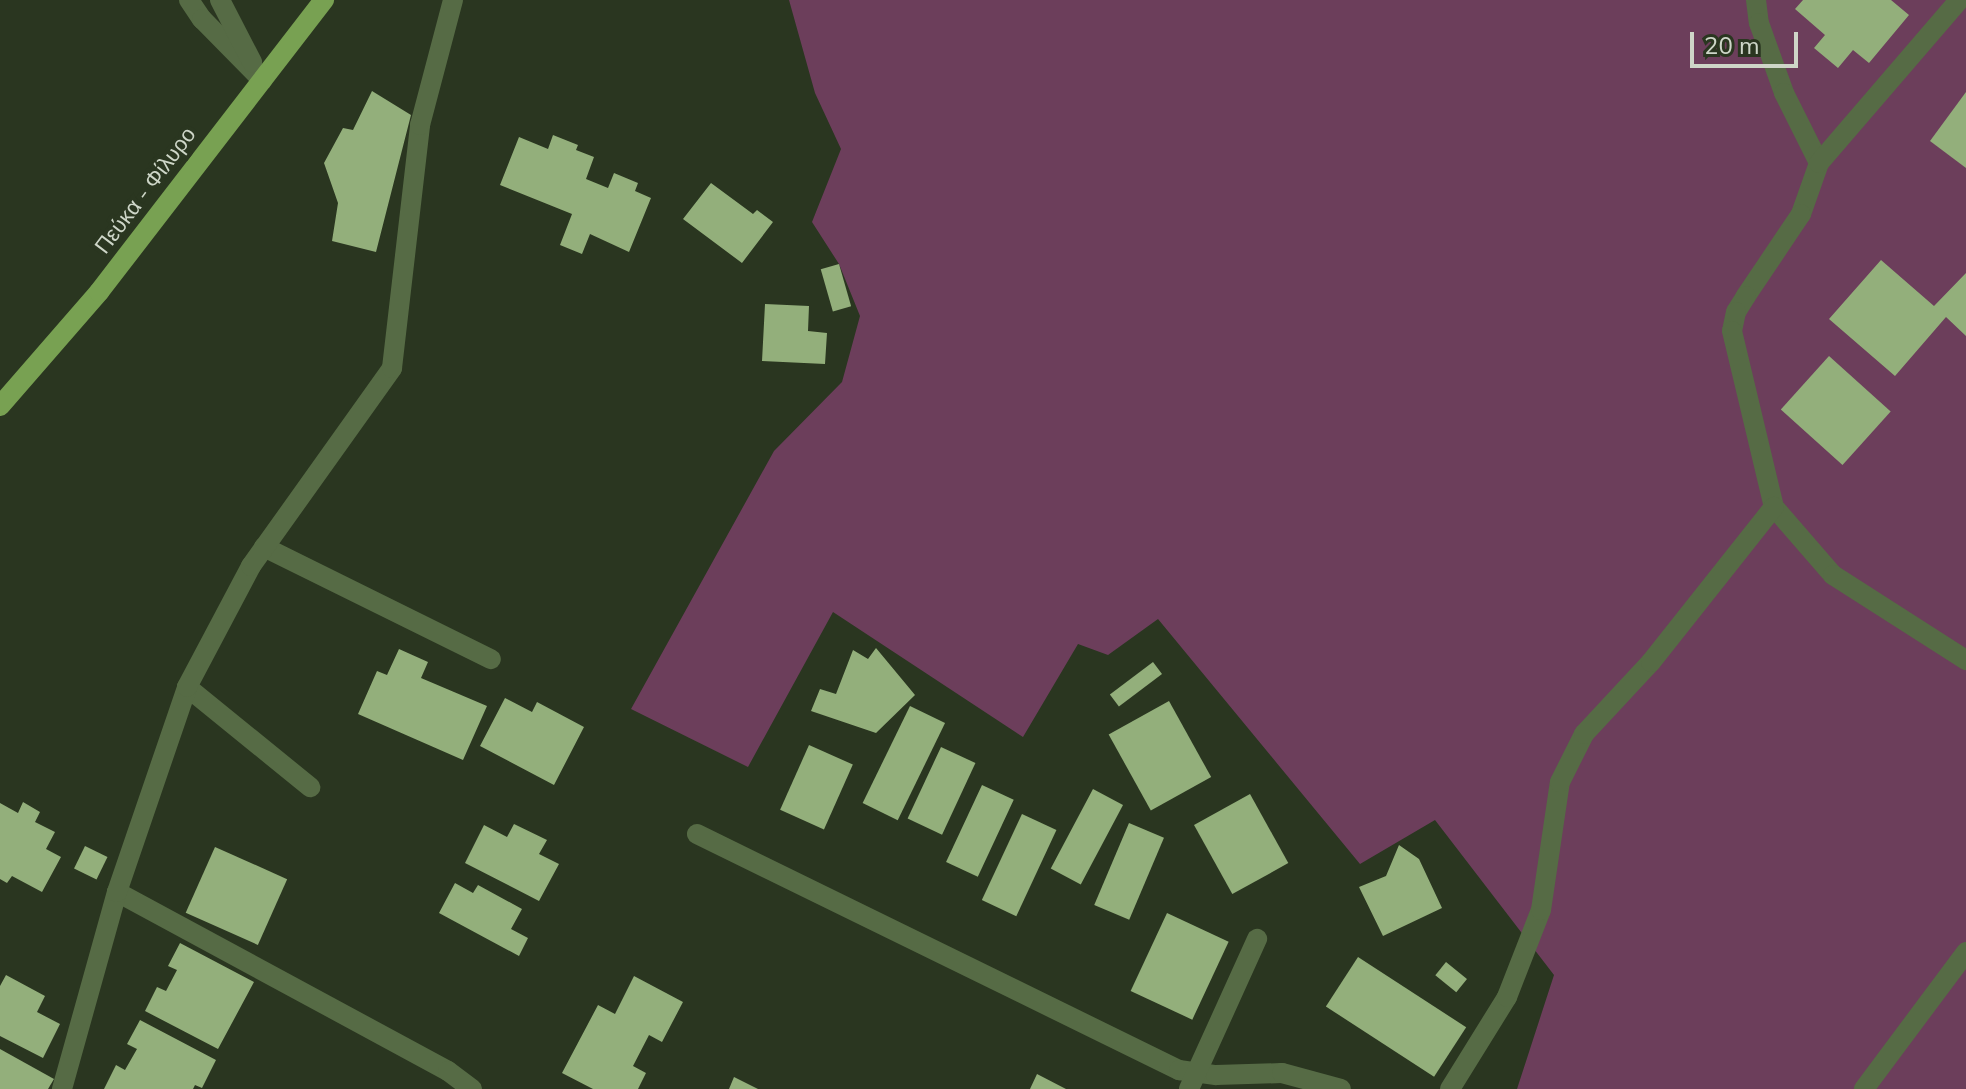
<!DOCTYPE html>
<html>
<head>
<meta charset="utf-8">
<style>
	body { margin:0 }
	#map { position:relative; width:1966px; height:1089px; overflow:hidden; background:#2a3620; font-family:"Nunito Sans",sans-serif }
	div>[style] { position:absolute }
	.green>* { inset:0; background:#6c3e5b }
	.building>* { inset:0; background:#93af7b; transform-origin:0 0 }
	.minor>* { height:20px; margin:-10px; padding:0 10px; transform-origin:10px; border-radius:10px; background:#566b45 }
	.major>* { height:20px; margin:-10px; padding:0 10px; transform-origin:10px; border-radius:10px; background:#78a152 }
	span { translate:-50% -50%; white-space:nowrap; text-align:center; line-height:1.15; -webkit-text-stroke:8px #2a3620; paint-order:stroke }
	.street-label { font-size:22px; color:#ced6c8 }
	.scale { position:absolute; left:1690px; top:32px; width:108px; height:36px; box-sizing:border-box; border:4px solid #ced6c8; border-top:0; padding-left:10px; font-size:24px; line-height:28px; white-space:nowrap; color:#ced6c8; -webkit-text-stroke:6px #2a3620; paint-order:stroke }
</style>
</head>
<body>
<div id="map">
	<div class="green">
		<i style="clip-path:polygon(789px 0,1966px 0,1966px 1089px,1517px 1089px,1554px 975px,1435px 820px,1360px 864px,1158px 619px,1108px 655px,1078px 644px,1023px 737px,833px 612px,748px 767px,631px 709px,774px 451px,842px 382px,860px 316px,839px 264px,812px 222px,841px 149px,815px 93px)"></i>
	</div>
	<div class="building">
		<i style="clip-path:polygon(1803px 0,1891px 0,1909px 15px,1869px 63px,1853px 50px,1838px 68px,1814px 48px,1825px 35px,1795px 9px)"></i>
		<i style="clip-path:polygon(372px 91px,411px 115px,376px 252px,332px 241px,338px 203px,324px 163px,343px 128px,353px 130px)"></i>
		<i style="clip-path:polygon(1966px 92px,1966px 168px,1930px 141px)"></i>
		<i style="clip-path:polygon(553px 135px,578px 145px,576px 150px,594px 157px,586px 179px,608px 188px,614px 173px,638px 183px,635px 191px,651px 198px,629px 252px,590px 234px,582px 254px,560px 245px,572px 214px,500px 185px,519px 137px,548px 149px)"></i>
		<i style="clip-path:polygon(711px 183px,753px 214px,757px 210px,773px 222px,742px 263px,683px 219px)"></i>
		<i style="clip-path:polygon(1881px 260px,1934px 306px,1966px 273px,1966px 336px,1946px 317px,1895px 376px,1829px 319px)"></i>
		<i style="left:839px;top:264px;width:44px;height:19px;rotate:74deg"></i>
		<i style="clip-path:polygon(765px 304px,809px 306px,808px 331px,827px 333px,825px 364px,762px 361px)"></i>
		<i style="left:1829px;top:356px;width:83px;height:72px;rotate:42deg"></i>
		<i style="clip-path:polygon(876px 648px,915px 695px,876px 733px,811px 711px,820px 689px,836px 694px,853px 650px,868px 659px)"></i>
		<i style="clip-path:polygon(399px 649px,428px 662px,421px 678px,487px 706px,463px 760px,358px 714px,377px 671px,387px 675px)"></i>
		<i style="left:1153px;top:662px;width:15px;height:54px;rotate:53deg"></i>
		<i style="clip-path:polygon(505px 698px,532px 712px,537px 702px,584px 727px,554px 785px,480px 746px)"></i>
		<i style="left:1169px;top:701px;width:87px;height:69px;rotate:61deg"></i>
		<i style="left:910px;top:706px;width:39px;height:108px;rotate:26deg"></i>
		<i style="left:809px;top:745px;width:48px;height:71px;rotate:24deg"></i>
		<i style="left:941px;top:747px;width:38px;height:79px;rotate:25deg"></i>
		<i style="left:982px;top:785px;width:35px;height:85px;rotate:25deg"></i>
		<i style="left:1093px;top:789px;width:34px;height:90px;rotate:28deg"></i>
		<i style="left:1250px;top:794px;width:79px;height:64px;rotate:61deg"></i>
		<i style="clip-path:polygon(23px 802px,40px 812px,35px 822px,55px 832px,46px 849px,61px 857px,42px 892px,12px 876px,7px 883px,0 879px,0 803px,18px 813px)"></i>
		<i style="left:1022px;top:814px;width:38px;height:95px;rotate:25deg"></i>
		<i style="left:1129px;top:823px;width:38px;height:89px;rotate:23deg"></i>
		<i style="clip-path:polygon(514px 824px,547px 840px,539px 854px,559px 864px,539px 901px,465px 863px,484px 825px,507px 837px)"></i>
		<i style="clip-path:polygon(1399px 845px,1419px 859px,1442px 908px,1383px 936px,1359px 887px,1386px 876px)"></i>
		<i style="left:85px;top:846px;width:25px;height:25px;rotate:26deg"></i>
		<i style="left:215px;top:847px;width:79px;height:72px;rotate:24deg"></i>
		<i style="clip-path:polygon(455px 883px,473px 893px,478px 885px,522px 909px,511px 929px,528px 938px,519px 956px,439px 913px)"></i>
		<i style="left:1167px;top:913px;width:68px;height:86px;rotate:25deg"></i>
		<i style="clip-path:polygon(180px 943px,254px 982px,218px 1049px,145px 1011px,157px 987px,166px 991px,177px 970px,168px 966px)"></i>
		<i style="left:1358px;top:957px;width:129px;height:59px;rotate:33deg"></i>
		<i style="left:1446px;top:962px;width:27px;height:17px;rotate:39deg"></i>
		<i style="clip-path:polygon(6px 975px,45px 996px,37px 1012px,60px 1024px,43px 1058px,0 1036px,0 986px)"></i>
		<i style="clip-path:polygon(634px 976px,683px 1002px,662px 1042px,649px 1035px,633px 1066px,646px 1073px,638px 1089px,593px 1089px,562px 1073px,598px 1005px,615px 1014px)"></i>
		<i style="clip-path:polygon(140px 1020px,216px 1060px,202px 1088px,195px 1085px,193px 1089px,104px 1089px,116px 1065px,125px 1070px,137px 1049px,127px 1044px)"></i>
		<i style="clip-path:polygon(0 1049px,54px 1079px,48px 1089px,0 1089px)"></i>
		<i style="clip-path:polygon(1037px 1074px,1066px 1089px,1030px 1089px)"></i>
		<i style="clip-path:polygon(734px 1077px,758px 1089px,729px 1089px)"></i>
	</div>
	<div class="minor">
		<i style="left:189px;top:0;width:23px;rotate:56deg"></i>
		<i style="left:202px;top:19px;width:86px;rotate:45.5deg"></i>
		<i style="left:220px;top:0;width:70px;rotate:62.7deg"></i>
		<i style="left:1756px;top:0;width:23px;rotate:83deg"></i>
		<i style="left:1759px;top:23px;width:74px;rotate:70.3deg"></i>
		<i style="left:1784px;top:93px;width:78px;rotate:63.4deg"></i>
		<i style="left:1819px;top:163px;width:54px;rotate:109.4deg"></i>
		<i style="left:1801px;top:214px;width:99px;rotate:123.9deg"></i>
		<i style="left:1746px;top:296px;width:19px;rotate:122deg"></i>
		<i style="left:1736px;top:312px;width:19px;rotate:102deg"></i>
		<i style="left:1732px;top:331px;width:181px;rotate:76.6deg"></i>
		<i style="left:1774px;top:507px;width:90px;rotate:49.1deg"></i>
		<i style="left:1833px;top:575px;width:158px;rotate:32.6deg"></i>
		<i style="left:1819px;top:163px;width:215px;rotate:-49.3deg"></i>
		<i style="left:264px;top:547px;width:253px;rotate:26.3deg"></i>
		<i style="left:187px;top:687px;width:159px;rotate:39.1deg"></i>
		<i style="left:697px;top:834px;width:537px;rotate:26.09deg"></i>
		<i style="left:1179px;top:1070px;width:37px;rotate:8deg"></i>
		<i style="left:1216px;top:1075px;width:66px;rotate:-1.7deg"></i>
		<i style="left:1282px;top:1073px;width:61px;rotate:15.2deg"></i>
		<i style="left:117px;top:892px;width:376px;rotate:28.4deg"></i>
		<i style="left:448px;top:1071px;width:30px;rotate:37deg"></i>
		<i style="left:62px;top:1089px;width:205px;rotate:-74.4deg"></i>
		<i style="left:117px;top:892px;width:217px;rotate:-71.1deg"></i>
		<i style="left:187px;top:687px;width:137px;rotate:-62.1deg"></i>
		<i style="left:251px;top:566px;width:243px;rotate:-54.5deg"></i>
		<i style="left:392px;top:368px;width:245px;rotate:-83.4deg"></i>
		<i style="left:420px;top:125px;width:129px;rotate:-75.2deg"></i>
		<i style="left:1189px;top:1089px;width:165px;rotate:-65.6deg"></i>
		<i style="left:1450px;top:1089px;width:108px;rotate:-58.2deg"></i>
		<i style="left:1507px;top:997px;width:93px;rotate:-68.7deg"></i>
		<i style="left:1541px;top:910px;width:129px;rotate:-81.6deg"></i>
		<i style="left:1560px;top:782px;width:54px;rotate:-63.4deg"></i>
		<i style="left:1584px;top:734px;width:98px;rotate:-47.1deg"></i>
		<i style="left:1651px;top:662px;width:198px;rotate:-51.6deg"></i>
		<i style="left:1864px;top:1089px;width:171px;rotate:-53.3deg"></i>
	</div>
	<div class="major">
		<i style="left:0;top:406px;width:151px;rotate:-49deg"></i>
		<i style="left:99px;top:292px;width:369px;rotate:-52.4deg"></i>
	</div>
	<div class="street-label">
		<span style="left:146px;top:191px;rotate:-53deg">Πεύκα - Φίλυρο</span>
	</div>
	<div class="scale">20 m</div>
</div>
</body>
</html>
